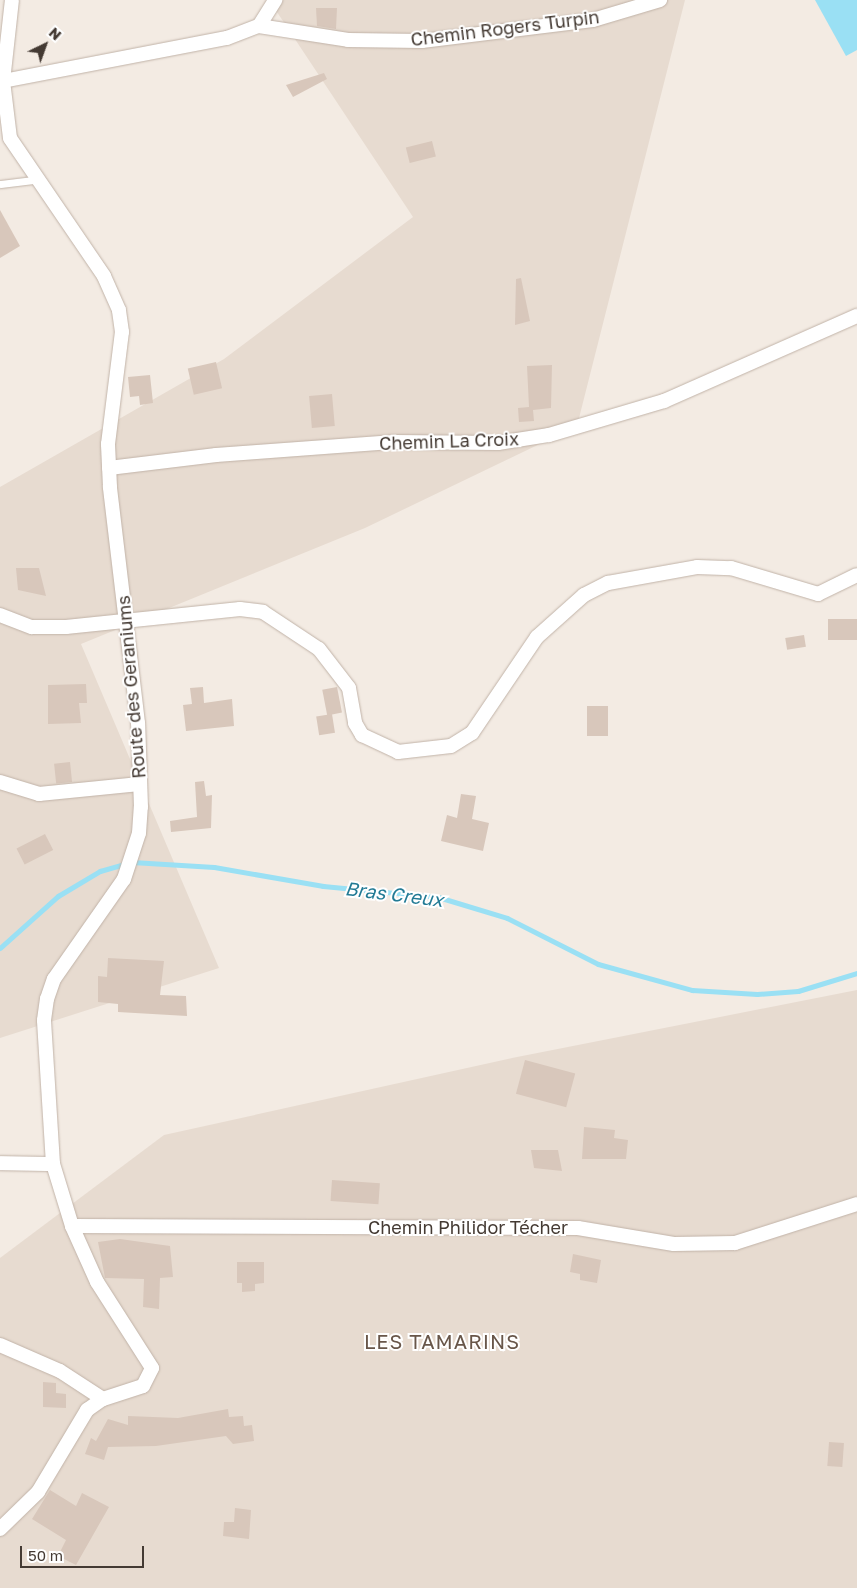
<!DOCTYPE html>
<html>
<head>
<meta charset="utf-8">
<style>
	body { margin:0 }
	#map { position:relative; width:857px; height:1588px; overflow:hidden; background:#f3ebe3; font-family:"Golos Text",sans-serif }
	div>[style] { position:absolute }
	.residential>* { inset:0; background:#e7dbd0 }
	.water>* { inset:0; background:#9ae0f4 }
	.stream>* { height:5px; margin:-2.5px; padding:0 2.5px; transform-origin:2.5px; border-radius:2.5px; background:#9ae0f4 }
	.building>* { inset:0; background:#d8c7bb; transform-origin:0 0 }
	.roads { filter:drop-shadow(0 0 1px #c1b3a8) drop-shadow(0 0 1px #c1b3a8) }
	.service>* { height:7px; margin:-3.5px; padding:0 3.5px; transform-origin:3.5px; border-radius:3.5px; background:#fff }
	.minor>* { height:14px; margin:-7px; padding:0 7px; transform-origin:7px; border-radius:7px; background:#fff }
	span { translate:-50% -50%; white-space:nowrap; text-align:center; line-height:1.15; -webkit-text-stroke:4px #fff; paint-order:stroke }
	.street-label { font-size:18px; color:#443a33 }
	.water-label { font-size:19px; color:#237b95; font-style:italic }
	.quarter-label { font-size:20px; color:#685649; letter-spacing:1px }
	.north { position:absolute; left:20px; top:20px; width:50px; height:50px; -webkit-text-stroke:4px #fff; paint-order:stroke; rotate:42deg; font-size:14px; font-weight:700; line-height:20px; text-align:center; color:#443a33 }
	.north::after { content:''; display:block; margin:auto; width:18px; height:22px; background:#443a33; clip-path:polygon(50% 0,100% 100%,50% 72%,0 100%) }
	.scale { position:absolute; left:20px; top:1546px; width:124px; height:22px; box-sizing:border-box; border:2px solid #443a33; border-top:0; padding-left:6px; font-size:15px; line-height:18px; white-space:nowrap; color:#443a33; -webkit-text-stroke:4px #fff; paint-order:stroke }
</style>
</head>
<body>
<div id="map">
	<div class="residential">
		<i style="clip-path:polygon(269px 0,685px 0,577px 426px,365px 528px,81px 644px,219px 968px,0 1038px,0 487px,224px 359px,413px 217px)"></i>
		<i style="clip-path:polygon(857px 990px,857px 1588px,0 1588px,0 1258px,164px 1135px,512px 1058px)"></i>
	</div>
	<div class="water">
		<i style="clip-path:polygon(815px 0,857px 0,857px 50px,846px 56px)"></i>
	</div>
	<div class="stream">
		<i style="left:0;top:948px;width:78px;rotate:-41.9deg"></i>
		<i style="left:58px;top:896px;width:49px;rotate:-30.8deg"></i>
		<i style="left:100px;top:871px;width:33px;rotate:-16deg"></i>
		<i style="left:132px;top:862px;width:82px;rotate:3.5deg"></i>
		<i style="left:214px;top:867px;width:111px;rotate:9.9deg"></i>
		<i style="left:323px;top:886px;width:116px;rotate:5.5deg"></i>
		<i style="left:438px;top:897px;width:72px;rotate:16.9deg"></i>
		<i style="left:507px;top:918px;width:102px;rotate:26.8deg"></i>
		<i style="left:598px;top:964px;width:98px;rotate:15.5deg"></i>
		<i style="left:692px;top:990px;width:65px;rotate:3.5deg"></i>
		<i style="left:757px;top:994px;width:41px;rotate:-4.2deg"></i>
		<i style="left:798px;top:991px;width:62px;rotate:-17deg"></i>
	</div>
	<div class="building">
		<i style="clip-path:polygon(316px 8px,337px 8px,336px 29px,317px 26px)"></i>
		<i style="clip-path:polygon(324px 73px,327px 79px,293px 97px,286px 85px)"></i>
		<i style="left:432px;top:141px;width:16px;height:27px;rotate:76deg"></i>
		<i style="clip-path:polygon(0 210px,20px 246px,0 258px)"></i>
		<i style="clip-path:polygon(521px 278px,530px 321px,515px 325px,516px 279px)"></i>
		<i style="left:216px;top:362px;width:27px;height:29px;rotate:77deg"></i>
		<i style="clip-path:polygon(552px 365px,551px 408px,533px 410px,534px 421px,519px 422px,518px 408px,529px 407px,527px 366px)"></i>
		<i style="clip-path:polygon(150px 375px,153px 403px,140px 405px,139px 396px,130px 397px,128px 377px)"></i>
		<i style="left:332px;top:394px;width:32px;height:23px;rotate:85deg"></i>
		<i style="clip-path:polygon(16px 568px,39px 568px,46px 596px,18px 590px)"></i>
		<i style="left:857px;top:619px;width:21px;height:29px;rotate:90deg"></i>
		<i style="left:804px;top:635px;width:12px;height:19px;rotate:81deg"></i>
		<i style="clip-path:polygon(86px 684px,87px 703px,79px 703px,81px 723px,48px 724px,48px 685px)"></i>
		<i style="clip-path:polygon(203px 687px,204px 703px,232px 699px,234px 726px,186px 731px,183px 705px,192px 704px,190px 688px)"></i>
		<i style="left:337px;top:687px;width:26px;height:15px;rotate:79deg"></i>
		<i style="left:587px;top:706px;width:21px;height:30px"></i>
		<i style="left:332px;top:714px;width:19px;height:16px;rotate:81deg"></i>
		<i style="left:70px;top:762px;width:20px;height:16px;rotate:84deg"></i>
		<i style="clip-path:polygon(204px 781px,206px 796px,212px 795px,211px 828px,171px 832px,170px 821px,197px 817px,195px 782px)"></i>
		<i style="clip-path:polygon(461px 794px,476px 796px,472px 819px,489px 823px,483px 851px,441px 841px,447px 815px,457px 818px)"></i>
		<i style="left:45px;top:834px;width:18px;height:32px;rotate:63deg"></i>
		<i style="clip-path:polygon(108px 958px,164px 961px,160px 995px,186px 996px,187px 1016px,118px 1012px,118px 1004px,98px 1002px,98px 976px,107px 977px)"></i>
		<i style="left:525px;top:1060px;width:52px;height:35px;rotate:15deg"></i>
		<i style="clip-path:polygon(584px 1127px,615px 1130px,614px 1138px,628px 1140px,626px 1159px,582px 1159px)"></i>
		<i style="clip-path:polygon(531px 1150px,558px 1150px,562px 1171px,534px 1168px)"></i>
		<i style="left:332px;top:1180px;width:48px;height:21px;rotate:4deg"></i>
		<i style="clip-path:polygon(120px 1239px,170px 1246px,173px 1277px,160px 1278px,159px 1309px,143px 1307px,144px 1279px,105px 1278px,98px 1242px)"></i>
		<i style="clip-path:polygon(573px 1254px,601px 1260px,597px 1283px,580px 1280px,580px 1274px,570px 1272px)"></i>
		<i style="clip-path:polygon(237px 1262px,264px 1262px,264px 1283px,255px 1284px,255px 1291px,242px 1292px,242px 1283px,237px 1283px)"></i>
		<i style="clip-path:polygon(43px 1382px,56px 1383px,56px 1393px,66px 1394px,66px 1408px,43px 1407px)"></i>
		<i style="clip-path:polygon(228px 1409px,229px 1417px,243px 1416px,244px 1426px,252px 1425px,254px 1441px,233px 1444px,226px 1436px,156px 1446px,108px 1447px,104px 1460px,85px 1454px,91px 1438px,96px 1441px,108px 1419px,128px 1425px,128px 1416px,178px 1418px)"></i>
		<i style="left:829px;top:1442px;width:15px;height:24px;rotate:4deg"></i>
		<i style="clip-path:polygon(50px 1490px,76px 1506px,82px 1493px,109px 1507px,76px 1565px,58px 1556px,66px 1540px,32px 1519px)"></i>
		<i style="clip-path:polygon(235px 1508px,251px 1510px,249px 1539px,223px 1536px,224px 1522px,234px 1522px)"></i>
	</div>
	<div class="roads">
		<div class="service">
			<i style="left:0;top:184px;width:34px;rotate:-7deg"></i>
		</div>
		<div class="minor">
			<i style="left:259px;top:26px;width:90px;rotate:8.9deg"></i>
			<i style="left:348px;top:40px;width:74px;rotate:0.8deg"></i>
			<i style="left:422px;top:41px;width:172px;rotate:-7deg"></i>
			<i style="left:593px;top:20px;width:70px;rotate:-16.6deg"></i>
			<i style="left:3px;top:81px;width:228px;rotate:-10.9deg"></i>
			<i style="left:227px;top:38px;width:34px;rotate:-21deg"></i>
			<i style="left:259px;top:26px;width:31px;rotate:-58deg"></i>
			<i style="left:109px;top:468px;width:108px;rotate:-6.9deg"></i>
			<i style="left:216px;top:455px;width:179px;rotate:-4.2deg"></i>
			<i style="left:395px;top:442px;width:103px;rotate:0.6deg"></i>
			<i style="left:498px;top:443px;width:52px;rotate:-8.9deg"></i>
			<i style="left:549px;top:435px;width:120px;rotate:-16.5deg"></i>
			<i style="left:664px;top:401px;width:211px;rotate:-23.8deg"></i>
			<i style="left:0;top:615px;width:34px;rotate:21deg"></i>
			<i style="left:32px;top:627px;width:34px"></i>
			<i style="left:66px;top:627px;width:175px;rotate:-5.9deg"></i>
			<i style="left:240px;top:609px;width:23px;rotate:7deg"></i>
			<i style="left:263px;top:612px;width:67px;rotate:33.5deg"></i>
			<i style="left:319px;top:649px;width:49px;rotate:52.4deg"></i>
			<i style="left:349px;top:688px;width:36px;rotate:80deg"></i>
			<i style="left:355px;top:723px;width:14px;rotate:60deg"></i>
			<i style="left:362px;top:735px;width:40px;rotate:25deg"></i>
			<i style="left:398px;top:752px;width:53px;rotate:-6.5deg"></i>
			<i style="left:451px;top:746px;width:25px;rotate:-32deg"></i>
			<i style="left:472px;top:733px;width:116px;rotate:-55.9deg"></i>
			<i style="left:537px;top:637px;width:63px;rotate:-41.8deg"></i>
			<i style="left:584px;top:595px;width:27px;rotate:-27deg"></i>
			<i style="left:608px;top:583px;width:90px;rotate:-10.2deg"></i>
			<i style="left:697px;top:567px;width:34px;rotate:2deg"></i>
			<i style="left:731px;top:568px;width:91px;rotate:16.6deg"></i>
			<i style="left:818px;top:594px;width:43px;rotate:-26deg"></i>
			<i style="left:0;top:782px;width:41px;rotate:17.1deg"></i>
			<i style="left:39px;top:794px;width:101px;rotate:-5.7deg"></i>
			<i style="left:0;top:1163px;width:53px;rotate:1.1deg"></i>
			<i style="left:72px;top:1226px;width:506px;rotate:0.23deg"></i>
			<i style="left:578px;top:1228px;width:97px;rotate:9.5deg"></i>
			<i style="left:674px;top:1244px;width:61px;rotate:-0.9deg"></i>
			<i style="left:735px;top:1243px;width:128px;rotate:-17.7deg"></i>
			<i style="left:0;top:1345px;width:65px;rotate:23.4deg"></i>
			<i style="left:60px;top:1371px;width:51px;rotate:33.1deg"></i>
			<i style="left:0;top:1529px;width:53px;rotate:-44.2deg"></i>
			<i style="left:38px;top:1492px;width:96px;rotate:-59.1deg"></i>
			<i style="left:87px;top:1410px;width:19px;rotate:-35deg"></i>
			<i style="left:103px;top:1399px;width:42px;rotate:-18deg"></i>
			<i style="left:143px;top:1386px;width:20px;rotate:-63deg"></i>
			<i style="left:152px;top:1368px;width:102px;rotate:-122.6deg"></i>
			<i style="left:97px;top:1282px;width:61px;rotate:-114.1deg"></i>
			<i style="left:72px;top:1226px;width:65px;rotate:-107deg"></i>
			<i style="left:53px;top:1164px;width:144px;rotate:-93.6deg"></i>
			<i style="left:44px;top:1020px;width:21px;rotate:-82deg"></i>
			<i style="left:47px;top:999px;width:21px;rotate:-71deg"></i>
			<i style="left:54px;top:979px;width:122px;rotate:-55deg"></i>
			<i style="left:124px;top:879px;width:48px;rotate:-71.9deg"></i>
			<i style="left:139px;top:833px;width:26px;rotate:-86deg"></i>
			<i style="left:141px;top:807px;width:84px;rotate:-92deg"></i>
			<i style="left:138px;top:723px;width:238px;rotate:-96.8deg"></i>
			<i style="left:110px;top:487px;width:43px;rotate:-92.7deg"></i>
			<i style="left:108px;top:444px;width:113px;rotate:-82.9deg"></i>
			<i style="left:122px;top:332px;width:22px;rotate:-98deg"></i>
			<i style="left:119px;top:310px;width:37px;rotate:-114deg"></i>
			<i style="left:104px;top:276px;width:167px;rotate:-124.3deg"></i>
			<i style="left:10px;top:138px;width:57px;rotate:-97deg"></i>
			<i style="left:3px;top:81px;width:81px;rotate:-83.7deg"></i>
		</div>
	</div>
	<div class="street-label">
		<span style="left:505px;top:28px;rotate:-7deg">Chemin Rogers Turpin</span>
		<span style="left:449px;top:441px;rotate:-2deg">Chemin La Croix</span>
		<span style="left:131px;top:687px;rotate:-95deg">Route des Geraniums</span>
		<span style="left:468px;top:1227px">Chemin Philidor Técher</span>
	</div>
	<div class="water-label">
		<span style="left:394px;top:894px;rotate:7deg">Bras Creux</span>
	</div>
	<div class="quarter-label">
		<span style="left:442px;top:1341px">LES TAMARINS</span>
	</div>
	<div class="north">N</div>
	<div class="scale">50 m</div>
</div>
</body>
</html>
